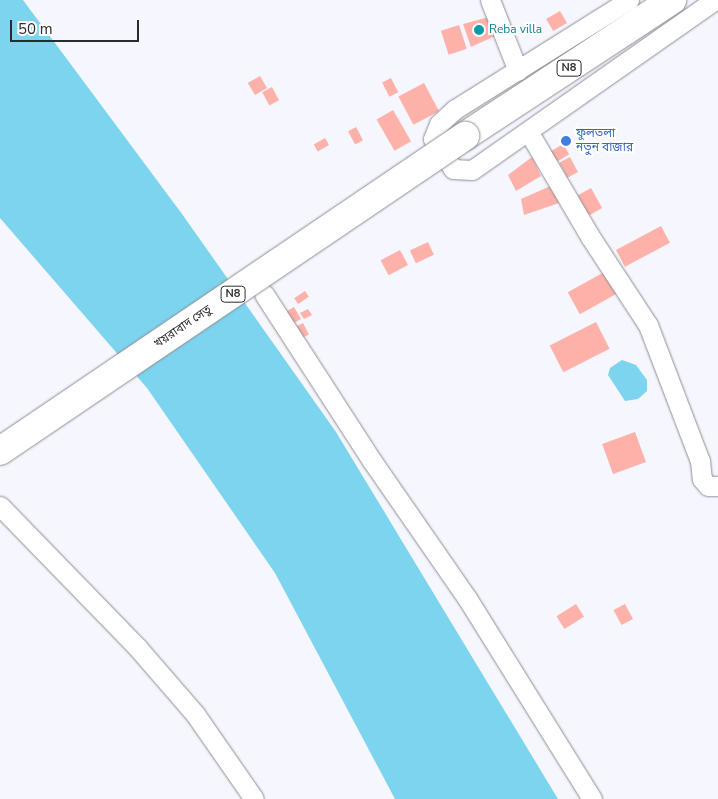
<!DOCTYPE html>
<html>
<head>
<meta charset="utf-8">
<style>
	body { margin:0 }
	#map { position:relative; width:718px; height:799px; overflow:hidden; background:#f5f6fe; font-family:"Nunito Sans","Noto Sans Bengali",sans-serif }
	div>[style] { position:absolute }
	.water>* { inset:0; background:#7dd4ee }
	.building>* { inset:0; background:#feb1a9; transform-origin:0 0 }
	.roads { filter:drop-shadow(0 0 1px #8d8f96) drop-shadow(0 0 1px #8d8f96) }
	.street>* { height:19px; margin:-9.5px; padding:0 9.5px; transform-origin:9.5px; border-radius:9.5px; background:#fff }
	.highway>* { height:28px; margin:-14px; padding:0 14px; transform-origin:14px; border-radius:14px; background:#fff }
	.bridges { filter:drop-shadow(0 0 1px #8d8f96) drop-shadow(0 0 1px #8d8f96) }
	.highway-bridge>* { height:28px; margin:-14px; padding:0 14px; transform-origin:14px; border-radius:14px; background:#fff }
	.dots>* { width:14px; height:14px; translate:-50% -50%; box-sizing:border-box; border:2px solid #fff; border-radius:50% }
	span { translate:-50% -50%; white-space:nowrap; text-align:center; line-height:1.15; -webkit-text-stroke:4px #fff; paint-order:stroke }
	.shield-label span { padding:1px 4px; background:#fff; border:1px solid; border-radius:4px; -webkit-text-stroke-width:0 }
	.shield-label { font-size:11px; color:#2a2b2e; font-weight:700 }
	.culture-label { font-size:12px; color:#0d838f }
	.left { translate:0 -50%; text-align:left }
	.shop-label { font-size:12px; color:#366cbe }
	.street-label { font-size:12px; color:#2a2b2e }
	.scale { position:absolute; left:10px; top:20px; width:129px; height:22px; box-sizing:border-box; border:2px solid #2a2b2e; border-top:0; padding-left:6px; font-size:15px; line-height:18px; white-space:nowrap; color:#2a2b2e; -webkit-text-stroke:4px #fff; paint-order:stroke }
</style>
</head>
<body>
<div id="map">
	<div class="water">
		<i style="clip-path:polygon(0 0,23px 0,182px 214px,336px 432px,558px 799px,395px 799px,275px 573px,147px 388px,0 218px)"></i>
		<i style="clip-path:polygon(622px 360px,636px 365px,647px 380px,647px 391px,638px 399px,625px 401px,608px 375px,610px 368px)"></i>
	</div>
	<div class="building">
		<i style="left:560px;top:11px;width:14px;height:16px;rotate:60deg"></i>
		<i style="clip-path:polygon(489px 17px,495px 36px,471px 47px,463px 24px)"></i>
		<i style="left:459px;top:25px;width:25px;height:19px;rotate:72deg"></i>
		<i style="left:260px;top:76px;width:14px;height:14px;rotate:60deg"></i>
		<i style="left:391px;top:78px;width:16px;height:10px;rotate:63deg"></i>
		<i style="left:424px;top:83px;width:32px;height:29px;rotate:62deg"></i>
		<i style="left:272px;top:87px;width:15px;height:11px;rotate:62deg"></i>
		<i style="left:393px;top:110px;width:36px;height:19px;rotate:60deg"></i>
		<i style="left:356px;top:127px;width:15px;height:9px;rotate:62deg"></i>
		<i style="left:325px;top:138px;width:8px;height:13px;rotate:60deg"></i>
		<i style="left:563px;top:144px;width:12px;height:15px;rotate:59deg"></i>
		<i style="clip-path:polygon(532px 157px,541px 176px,516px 191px,508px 175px)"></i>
		<i style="left:570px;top:157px;width:17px;height:12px;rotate:62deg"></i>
		<i style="clip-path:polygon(555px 184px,562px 202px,524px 215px,521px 199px)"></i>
		<i style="left:591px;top:188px;width:23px;height:15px;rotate:61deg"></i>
		<i style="left:661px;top:226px;width:19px;height:51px;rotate:62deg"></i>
		<i style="left:428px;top:242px;width:14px;height:20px;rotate:65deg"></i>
		<i style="left:400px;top:250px;width:17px;height:22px;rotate:62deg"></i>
		<i style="left:608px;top:270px;width:25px;height:46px;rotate:61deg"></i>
		<i style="left:305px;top:291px;width:7px;height:13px;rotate:56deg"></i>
		<i style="left:294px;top:307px;width:14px;height:12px;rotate:60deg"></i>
		<i style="clip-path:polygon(308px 309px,312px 315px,304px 319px,300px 313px)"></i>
		<i style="left:596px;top:322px;width:30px;height:52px;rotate:63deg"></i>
		<i style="left:303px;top:323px;width:13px;height:12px;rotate:63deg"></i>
		<i style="left:635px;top:432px;width:32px;height:35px;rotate:70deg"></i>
		<i style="left:576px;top:604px;width:15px;height:23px;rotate:58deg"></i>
		<i style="left:625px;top:604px;width:17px;height:13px;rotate:62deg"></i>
	</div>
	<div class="roads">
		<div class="street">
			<i style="left:490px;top:0;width:76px;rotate:68.5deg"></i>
			<i style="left:629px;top:0;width:205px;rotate:147.9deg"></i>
			<i style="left:455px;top:109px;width:22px;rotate:137deg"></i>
			<i style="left:439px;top:124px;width:16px;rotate:112deg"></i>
			<i style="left:433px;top:139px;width:36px;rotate:56deg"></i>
			<i style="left:453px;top:169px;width:19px;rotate:3deg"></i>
			<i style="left:472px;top:170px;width:297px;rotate:-35deg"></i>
			<i style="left:528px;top:131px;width:124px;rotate:59.5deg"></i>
			<i style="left:591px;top:238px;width:104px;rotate:56.8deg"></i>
			<i style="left:648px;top:325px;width:146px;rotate:69.1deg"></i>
			<i style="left:700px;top:461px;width:18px;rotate:84deg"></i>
			<i style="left:702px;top:479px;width:9px;rotate:49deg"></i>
			<i style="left:708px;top:486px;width:10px"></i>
			<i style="left:264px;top:294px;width:199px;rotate:57.1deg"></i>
			<i style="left:372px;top:461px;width:167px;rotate:55.3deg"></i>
			<i style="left:467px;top:598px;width:237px;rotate:58.1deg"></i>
			<i style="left:0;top:506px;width:197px;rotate:45.8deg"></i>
			<i style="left:137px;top:647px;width:89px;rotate:49.1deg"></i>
			<i style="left:195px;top:714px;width:103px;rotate:55.2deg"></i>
		</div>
		<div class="highway">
			<i style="left:465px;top:136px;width:248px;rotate:-33.3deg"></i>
		</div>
	</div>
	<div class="bridges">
		<div class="highway-bridge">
			<i style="left:0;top:451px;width:562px;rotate:-34.11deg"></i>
		</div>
	</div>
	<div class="dots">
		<i style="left:479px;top:30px;background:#0f9aa8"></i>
		<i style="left:566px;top:141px;background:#3f7fe0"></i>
	</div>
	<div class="shield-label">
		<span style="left:569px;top:68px">N8</span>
		<span style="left:233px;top:294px">N8</span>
	</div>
	<div class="culture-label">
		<span class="left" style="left:489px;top:30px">Reba villa</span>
	</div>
	<div class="shop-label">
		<span class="left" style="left:576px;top:141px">ফুলতলা<br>নতুন বাজার</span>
	</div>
	<div class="street-label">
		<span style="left:183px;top:327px;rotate:-34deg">খয়রাবাদ সেতু</span>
	</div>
	<div class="scale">50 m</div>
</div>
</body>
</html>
